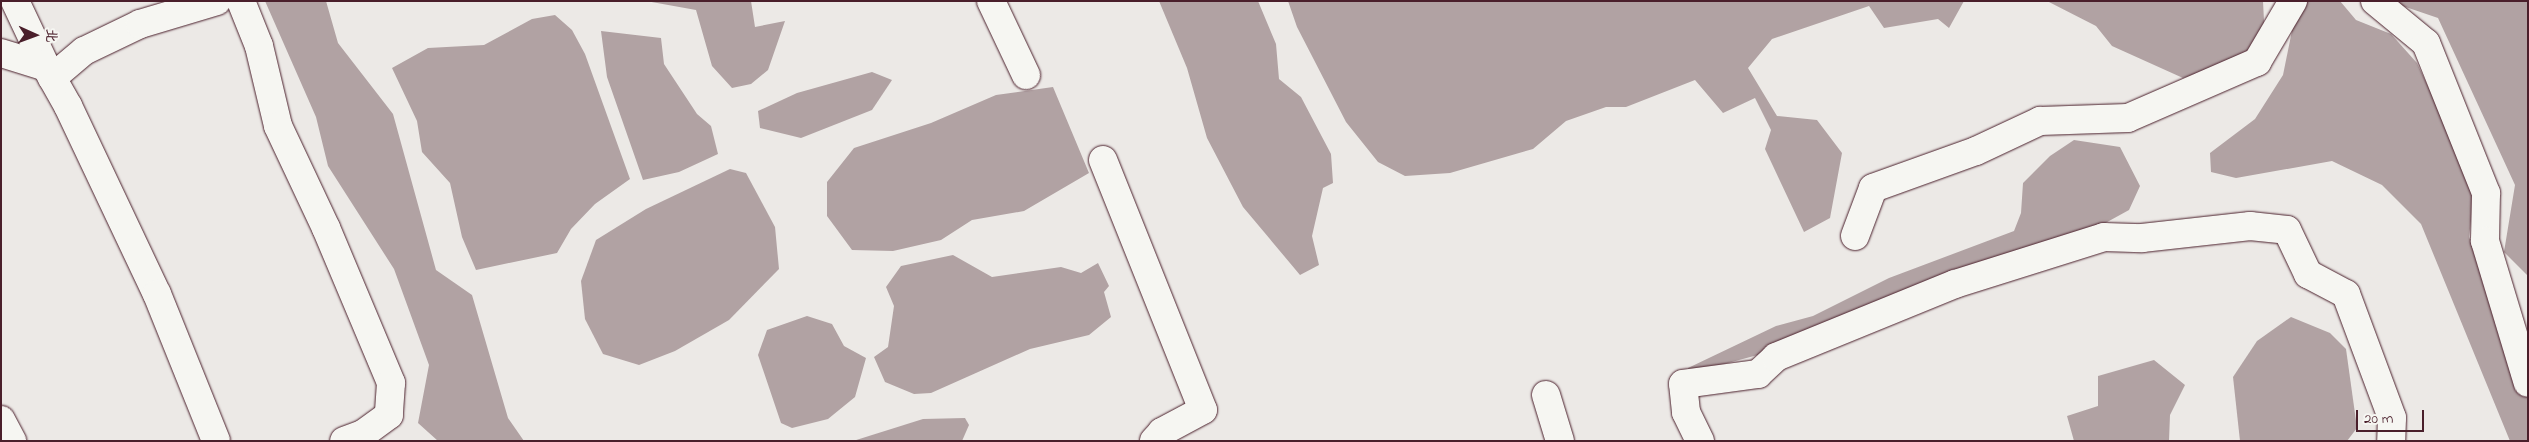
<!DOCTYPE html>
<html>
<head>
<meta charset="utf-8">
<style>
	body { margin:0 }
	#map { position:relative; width:2529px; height:442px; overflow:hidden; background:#ece9e6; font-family:"Indie Flower","LXGW WenKai TC",sans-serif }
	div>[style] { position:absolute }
	.water>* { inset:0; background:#b1a2a3 }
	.roads { filter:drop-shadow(0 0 1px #4a1f2b) drop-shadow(0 0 1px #4a1f2b) }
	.minor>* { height:28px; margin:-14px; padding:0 14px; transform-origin:14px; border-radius:14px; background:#f6f6f2 }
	span { translate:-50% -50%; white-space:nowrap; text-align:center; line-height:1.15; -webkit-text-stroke:5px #f6f6f2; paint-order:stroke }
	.frame { position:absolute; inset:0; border:2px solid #4a1f2b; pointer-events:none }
	.north { position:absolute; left:10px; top:10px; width:50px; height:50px; -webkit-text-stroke:4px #f6f6f2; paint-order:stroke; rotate:92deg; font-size:14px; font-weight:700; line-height:20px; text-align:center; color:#4a1f2b }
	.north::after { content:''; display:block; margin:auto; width:18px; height:22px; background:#4a1f2b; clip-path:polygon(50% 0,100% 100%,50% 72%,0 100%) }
	.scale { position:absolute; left:2356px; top:410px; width:68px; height:22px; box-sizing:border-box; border:2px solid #4a1f2b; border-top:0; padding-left:6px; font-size:15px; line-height:18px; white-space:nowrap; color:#4a1f2b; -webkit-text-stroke:4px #f6f6f2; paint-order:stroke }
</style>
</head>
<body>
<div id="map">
	<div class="water">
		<i style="clip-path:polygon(265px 1px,326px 1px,338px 43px,393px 114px,436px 270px,472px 295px,508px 418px,524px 441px,438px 441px,418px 423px,429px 365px,394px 269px,328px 166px,316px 117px)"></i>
		<i style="clip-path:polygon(646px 1px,751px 1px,755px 27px,785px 21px,768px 70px,751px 84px,732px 88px,712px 66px,696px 10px)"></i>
		<i style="clip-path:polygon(1159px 1px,1258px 1px,1276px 44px,1279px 79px,1301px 97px,1331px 154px,1333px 183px,1323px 188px,1312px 236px,1319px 265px,1300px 275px,1243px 207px,1207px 138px,1187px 68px)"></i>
		<i style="clip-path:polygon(1288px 1px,1964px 1px,1949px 28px,1938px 19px,1884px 28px,1869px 6px,1772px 39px,1748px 68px,1777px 116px,1817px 120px,1842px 153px,1830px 218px,1804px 232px,1765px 149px,1771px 130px,1755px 98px,1723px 113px,1695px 80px,1626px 107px,1606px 107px,1566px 121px,1533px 149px,1450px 173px,1405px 176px,1378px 162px,1346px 122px,1297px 27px)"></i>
		<i style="clip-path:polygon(2047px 1px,2263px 1px,2265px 41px,2219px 69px,2183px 78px,2112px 46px,2096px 26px)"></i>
		<i style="clip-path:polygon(2298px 1px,2340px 1px,2356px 20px,2391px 34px,2417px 63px,2459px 152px,2474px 196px,2469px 237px,2528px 384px,2528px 441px,2510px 441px,2421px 224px,2382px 185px,2332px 161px,2236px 178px,2211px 172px,2210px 153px,2255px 119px,2283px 75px)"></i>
		<i style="clip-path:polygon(2388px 1px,2528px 1px,2528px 276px,2504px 252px,2515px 185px,2438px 18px)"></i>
		<i style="clip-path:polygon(555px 15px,572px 30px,585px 54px,630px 179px,595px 204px,571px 229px,557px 253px,476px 270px,462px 237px,450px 183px,422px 152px,417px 121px,392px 68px,428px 48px,484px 45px,532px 19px)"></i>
		<i style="clip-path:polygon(601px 31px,661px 38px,664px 64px,697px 114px,711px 126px,718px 154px,679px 172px,643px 180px,607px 77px)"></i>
		<i style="clip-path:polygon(872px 72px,892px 80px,872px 110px,801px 138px,760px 128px,758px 111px,797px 93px)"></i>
		<i style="clip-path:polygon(1053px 87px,1089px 173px,1024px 211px,972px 220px,941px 240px,893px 251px,852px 250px,827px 216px,827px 182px,854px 148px,931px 123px,996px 95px)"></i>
		<i style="clip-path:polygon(2074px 140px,2120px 147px,2140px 186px,2129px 210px,2049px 254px,2023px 248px,1765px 353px,1691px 373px,1688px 368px,1776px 326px,1813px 316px,1889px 278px,2014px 231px,2021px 213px,2023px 183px,2050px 156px)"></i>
		<i style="clip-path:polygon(730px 169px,746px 173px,775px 227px,779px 269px,729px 320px,675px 351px,639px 365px,603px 354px,585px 319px,581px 281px,596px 240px,646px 209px)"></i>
		<i style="clip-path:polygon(953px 255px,992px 277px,1061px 267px,1081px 273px,1098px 263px,1109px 286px,1104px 292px,1111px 317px,1089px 335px,1030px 349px,931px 393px,914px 394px,885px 382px,874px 357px,888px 347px,894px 306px,886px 287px,901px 266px)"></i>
		<i style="clip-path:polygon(807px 316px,832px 324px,844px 346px,866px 358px,855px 397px,828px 419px,792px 428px,781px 423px,758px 355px,767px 330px)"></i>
		<i style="clip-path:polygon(2291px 317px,2330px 333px,2346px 349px,2357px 428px,2347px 441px,2240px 441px,2233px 377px,2257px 341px)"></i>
		<i style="clip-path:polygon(2154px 360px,2185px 385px,2170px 415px,2169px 441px,2074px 441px,2067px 416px,2098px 406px,2098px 376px)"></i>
		<i style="clip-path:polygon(965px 418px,969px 425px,962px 441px,853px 441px,923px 419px)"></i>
	</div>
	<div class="roads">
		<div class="minor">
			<i style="left:15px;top:1px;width:73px;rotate:64.8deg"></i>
			<i style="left:241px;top:1px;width:48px;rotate:68.2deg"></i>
			<i style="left:259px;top:46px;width:82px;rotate:76.6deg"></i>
			<i style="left:278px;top:126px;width:113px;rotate:64.8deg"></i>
			<i style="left:326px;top:228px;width:168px;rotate:67.2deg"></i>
			<i style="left:391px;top:383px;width:32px;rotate:94deg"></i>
			<i style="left:389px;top:415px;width:32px;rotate:144deg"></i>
			<i style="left:363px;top:434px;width:20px;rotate:160deg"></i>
			<i style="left:991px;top:1px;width:82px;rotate:64.7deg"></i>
			<i style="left:2375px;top:1px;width:66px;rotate:39.5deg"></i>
			<i style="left:2426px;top:43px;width:162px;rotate:68.2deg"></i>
			<i style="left:2486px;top:193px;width:48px;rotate:91.2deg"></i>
			<i style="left:2485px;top:241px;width:148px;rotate:73.2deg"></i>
			<i style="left:1px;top:53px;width:47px;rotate:17.3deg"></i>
			<i style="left:46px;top:67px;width:45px;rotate:60.6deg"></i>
			<i style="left:68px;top:106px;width:208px;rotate:64.7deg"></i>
			<i style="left:157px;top:294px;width:158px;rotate:68.1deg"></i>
			<i style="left:52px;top:78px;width:42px;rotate:-40.2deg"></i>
			<i style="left:84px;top:51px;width:62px;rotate:-25.7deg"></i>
			<i style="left:140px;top:24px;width:80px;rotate:-16.6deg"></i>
			<i style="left:1103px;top:160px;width:269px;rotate:68.2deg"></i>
			<i style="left:1203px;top:410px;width:47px;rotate:151.8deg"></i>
			<i style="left:1162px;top:432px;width:12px;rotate:132deg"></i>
			<i style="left:1855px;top:236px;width:51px;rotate:-69.4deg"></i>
			<i style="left:1873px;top:188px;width:109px;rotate:-19.8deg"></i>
			<i style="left:1976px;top:151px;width:71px;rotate:-25.1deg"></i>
			<i style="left:2040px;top:121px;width:88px;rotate:-2deg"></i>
			<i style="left:2128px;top:118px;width:141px;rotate:-23.5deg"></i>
			<i style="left:2257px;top:62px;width:71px;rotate:-59.5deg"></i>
			<i style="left:1546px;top:395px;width:48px;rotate:73.1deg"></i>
			<i style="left:1px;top:420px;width:24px;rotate:62deg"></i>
			<i style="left:1700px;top:441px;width:32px;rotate:-116deg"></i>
			<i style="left:1686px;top:412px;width:28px;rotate:-96deg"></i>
			<i style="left:1683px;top:384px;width:76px;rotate:-7.6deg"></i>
			<i style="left:1758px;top:374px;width:25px;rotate:-43deg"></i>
			<i style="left:1776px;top:357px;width:193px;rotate:-22.2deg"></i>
			<i style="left:1955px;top:284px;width:156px;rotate:-17.5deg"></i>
			<i style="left:2104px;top:237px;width:38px;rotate:2deg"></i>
			<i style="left:2142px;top:238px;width:109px;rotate:-6.3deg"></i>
			<i style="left:2250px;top:226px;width:37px;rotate:6deg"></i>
			<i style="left:2287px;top:230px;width:49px;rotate:64.5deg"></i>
			<i style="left:2308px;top:274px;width:43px;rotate:27.8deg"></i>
			<i style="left:2346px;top:294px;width:132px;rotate:69.6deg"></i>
			<i style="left:2392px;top:418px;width:23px;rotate:92deg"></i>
		</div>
	</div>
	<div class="frame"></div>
	<div class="north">北</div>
	<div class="scale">20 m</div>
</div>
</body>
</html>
